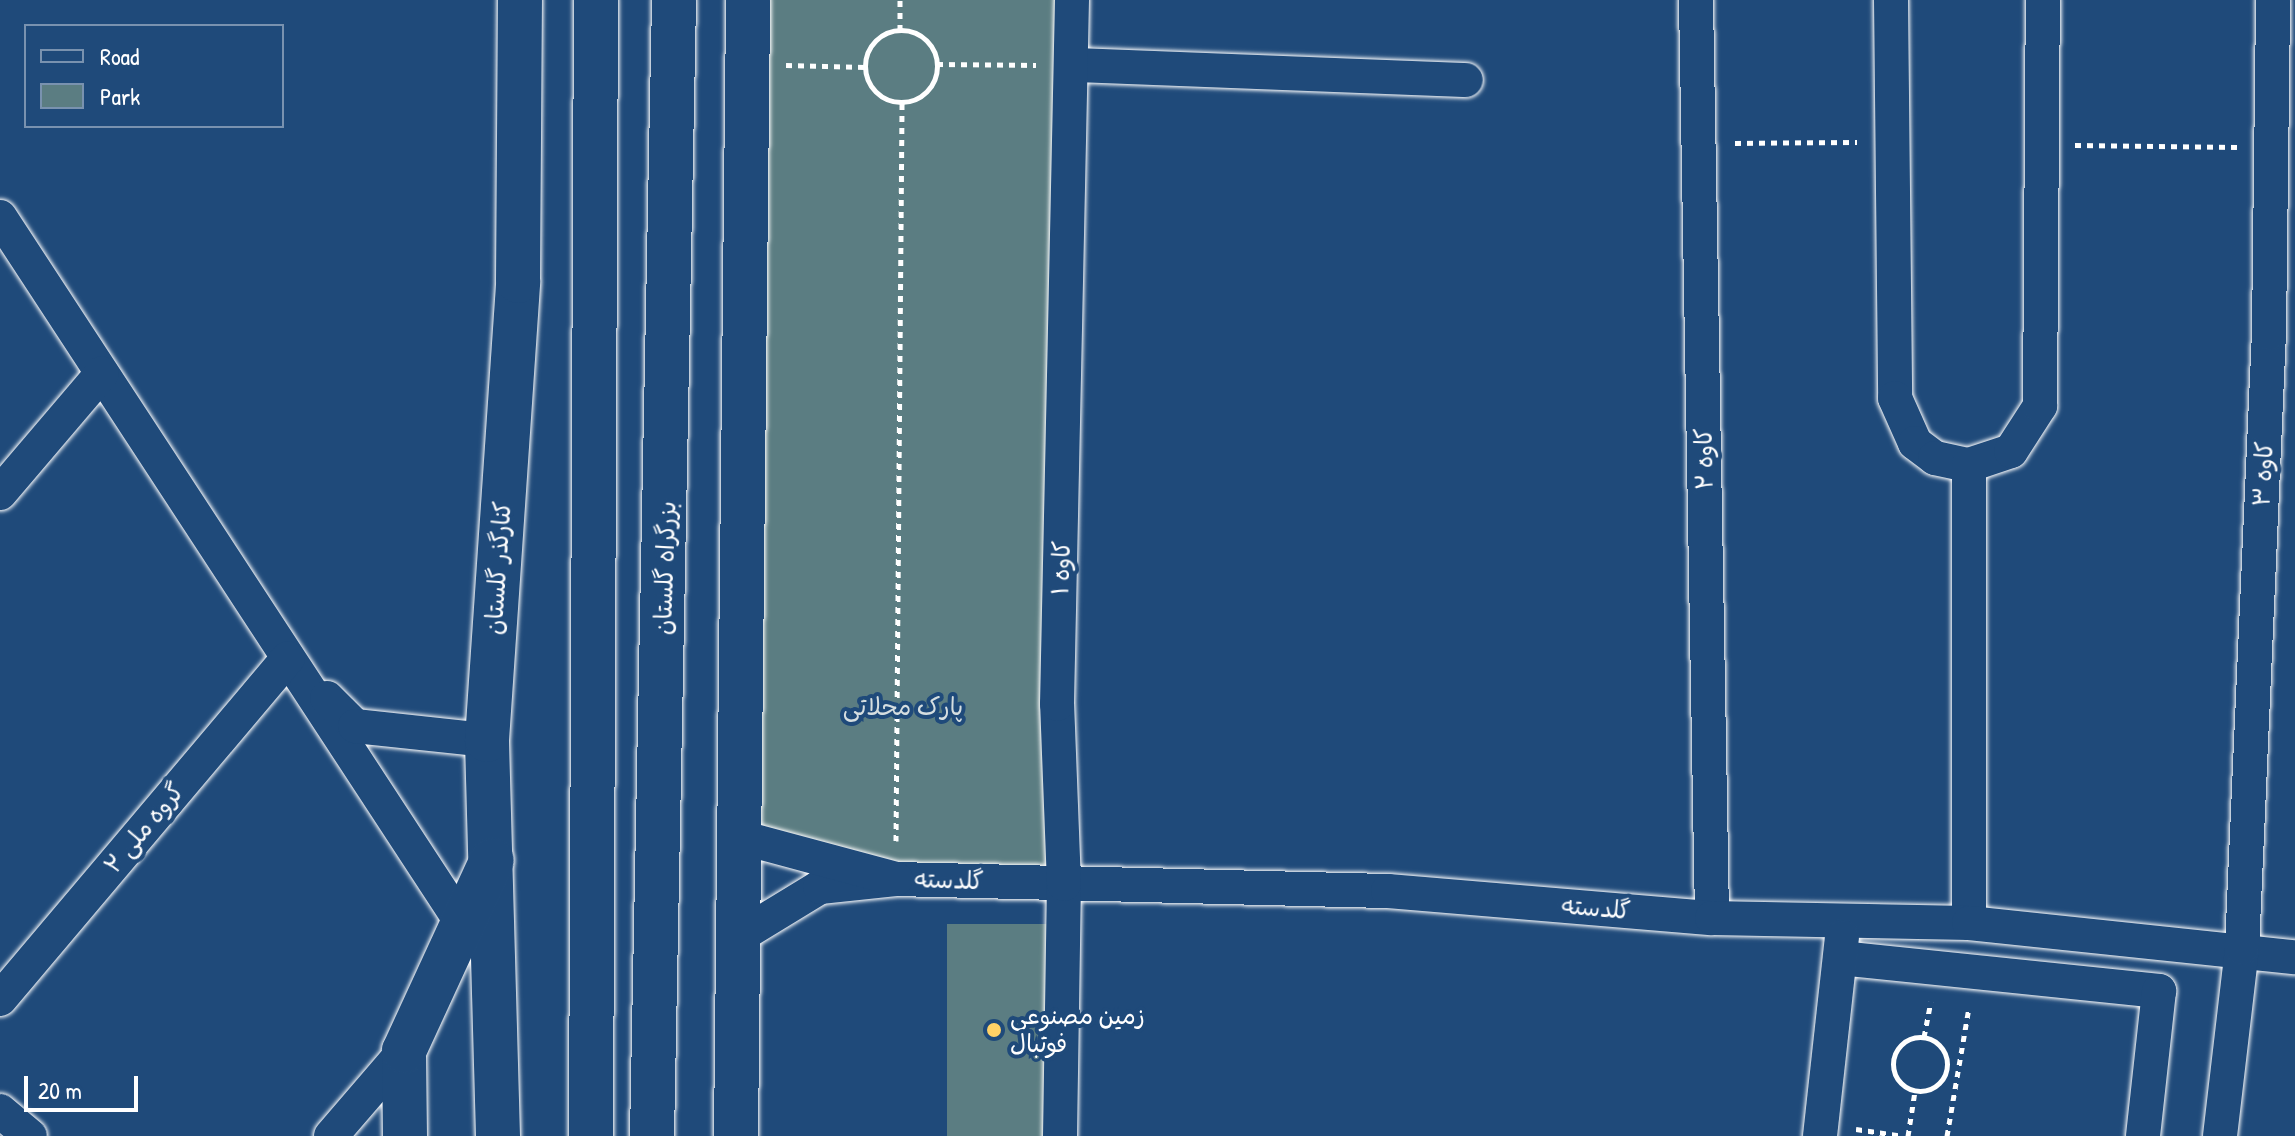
<!DOCTYPE html>
<html>
<head>
<meta charset="utf-8">
<style>
	body { margin:0 }
	#map { position:relative; width:2295px; height:1136px; overflow:hidden; background:#1f4a7a; font-family:"Patrick Hand","Playpen Sans Arabic",sans-serif }
	div>[style] { position:absolute }
	.green>* { inset:0; background:#5b7d82; transform-origin:0 0 }
	.path>* { height:5px; margin-top:-2.5px; transform-origin:0; background:repeating-linear-gradient(90deg,#fff 0 6px,transparent 0 12px) }
	.path>.ring { margin:-2.5px; padding:0; box-sizing:content-box; background:none; border:5px solid #fff; border-radius:50% }
	.roads { filter:drop-shadow(0 0 2px #fff) drop-shadow(0 0 2px #fff) }
	.minor>* { height:34px; margin:-17px; padding:0 17px; transform-origin:17px; border-radius:17px; background:#1f4a7a }
	.tertiary>* { height:44px; margin:-22px; padding:0 22px; transform-origin:22px; border-radius:22px; background:#1f4a7a }
	.secondary>* { height:44px; margin:-22px; padding:0 22px; transform-origin:22px; border-radius:22px; background:#1f4a7a }
	.trunk>* { height:44px; margin:-22px; padding:0 22px; transform-origin:22px; border-radius:22px; background:#1f4a7a }
	.dots>* { width:22px; height:22px; translate:-50% -50%; box-sizing:border-box; border:4px solid #1f4a7a; border-radius:50% }
	span { translate:-50% -50%; white-space:nowrap; text-align:center; line-height:1.15; -webkit-text-stroke:8px #1f4a7a; paint-order:stroke }
	.street-label { font-size:24px; color:#fff }
	.park-label { font-size:24px; color:#d6dee0 }
	.poi-label { font-size:24px; color:#fff }
	.left { translate:0 -50%; text-align:left }
	.legend { position:absolute; left:24px; top:24px; width:260px; height:104px; box-sizing:border-box; background:#1f4a7a; border:2px solid #7992af; margin:0; padding:10px 14px; list-style:none; font-size:24px; color:#fff }
	.legend li { display:flex; align-items:center; gap:16px; height:40px }
	.legend b { width:40px; border:2px solid #7992af }
	.scale { position:absolute; left:24px; top:1076px; width:114px; height:36px; box-sizing:border-box; border:4px solid #fff; border-top:0; padding-left:10px; font-size:24px; line-height:28px; white-space:nowrap; color:#fff; -webkit-text-stroke:6px #1f4a7a; paint-order:stroke }
</style>
</head>
<body>
<div id="map">
	<div class="green">
		<i style="clip-path:polygon(748px 0,1063px 0,1064px 884px,820px 863px,740px 837px)"></i>
		<i style="left:947px;top:924px;width:107px;height:212px"></i>
	</div>
	<div class="path">
		<i style="left:900px;top:30px;width:30px;rotate:-90deg"></i>
		<i class="ring" style="left:865px;top:30px;width:67px;height:67px"></i>
		<i style="left:937px;top:64px;width:99px;rotate:0.6deg"></i>
		<i style="left:786px;top:65px;width:79px;rotate:1.5deg"></i>
		<i style="left:1735px;top:143px;width:122px;rotate:-0.5deg"></i>
		<i style="left:2075px;top:145px;width:162px;rotate:0.7deg"></i>
		<i style="left:896px;top:841px;width:739px;rotate:-89.53deg"></i>
		<i class="ring" style="left:1893px;top:1037px;width:49px;height:49px"></i>
		<i style="left:1924px;top:1037px;width:36px;rotate:-79deg"></i>
		<i style="left:1856px;top:1129px;width:48px;rotate:8.5deg"></i>
		<i style="left:1908px;top:1136px;width:46px;rotate:-81.2deg"></i>
		<i style="left:1947px;top:1136px;width:131px;rotate:-80.3deg"></i>
	</div>
	<div class="roads">
		<div class="minor">
			<i style="left:1696px;top:0;width:918px;rotate:89deg"></i>
			<i style="left:1891px;top:0;width:398px;rotate:89.4deg"></i>
			<i style="left:1895px;top:398px;width:49px;rotate:66deg"></i>
			<i style="left:1915px;top:443px;width:25px;rotate:37deg"></i>
			<i style="left:1935px;top:458px;width:35px;rotate:12deg"></i>
			<i style="left:1969px;top:465px;width:44px;rotate:-18.4deg"></i>
			<i style="left:2011px;top:451px;width:54px;rotate:-57.2deg"></i>
			<i style="left:2040px;top:406px;width:406px;rotate:-89.6deg"></i>
			<i style="left:1074px;top:65px;width:392px;rotate:2.2deg"></i>
			<i style="left:0;top:217px;width:864px;rotate:56.81deg"></i>
			<i style="left:1969px;top:465px;width:458px;rotate:90deg"></i>
			<i style="left:0;top:493px;width:157px;rotate:-49.6deg"></i>
			<i style="left:327px;top:698px;width:40px;rotate:45deg"></i>
			<i style="left:355px;top:726px;width:133px;rotate:6.1deg"></i>
			<i style="left:896px;top:879px;width:492px;rotate:1.4deg"></i>
			<i style="left:1388px;top:891px;width:325px;rotate:4.8deg"></i>
			<i style="left:1712px;top:918px;width:257px;rotate:1.1deg"></i>
			<i style="left:1969px;top:923px;width:328px;rotate:6deg"></i>
			<i style="left:738px;top:937px;width:96px;rotate:-31.4deg"></i>
			<i style="left:820px;top:887px;width:76px;rotate:-6deg"></i>
			<i style="left:896px;top:879px;width:162px;rotate:-164.9deg"></i>
			<i style="left:1840px;top:958px;width:321px;rotate:5.9deg"></i>
			<i style="left:2159px;top:991px;width:146px;rotate:96.3deg"></i>
			<i style="left:0;top:999px;width:446px;rotate:-49.8deg"></i>
			<i style="left:0;top:1111px;width:39px;rotate:40deg"></i>
			<i style="left:331px;top:1136px;width:112px;rotate:-49.3deg"></i>
			<i style="left:1060px;top:1136px;width:252px;rotate:-89.1deg"></i>
			<i style="left:1064px;top:884px;width:180px;rotate:-92.2deg"></i>
			<i style="left:1057px;top:704px;width:704px;rotate:-88.78deg"></i>
			<i style="left:1820px;top:1136px;width:200px;rotate:-83.7deg"></i>
			<i style="left:2220px;top:1136px;width:189px;rotate:-83.3deg"></i>
			<i style="left:2242px;top:948px;width:616px;rotate:-87.49deg"></i>
			<i style="left:2269px;top:333px;width:333px;rotate:-89.3deg"></i>
		</div>
		<div class="tertiary">
			<i style="left:498px;top:1136px;width:396px;rotate:-91.6deg"></i>
			<i style="left:487px;top:740px;width:460px;rotate:-86.1deg"></i>
			<i style="left:518px;top:281px;width:281px;rotate:-89.6deg"></i>
			<i style="left:736px;top:1136px;width:1136px;rotate:-89.39deg"></i>
		</div>
		<div class="secondary">
			<i style="left:405px;top:1136px;width:85px;rotate:-90.7deg"></i>
			<i style="left:404px;top:1051px;width:210px;rotate:-65.3deg"></i>
		</div>
		<div class="trunk">
			<i style="left:591px;top:1136px;width:1136px;rotate:-89.75deg"></i>
			<i style="left:652px;top:1136px;width:1136px;rotate:-88.89deg"></i>
		</div>
	</div>
	<div class="dots">
		<i style="left:994px;top:1030px;background:#ffd166"></i>
	</div>
	<div class="street-label">
		<span style="left:1704px;top:459px;rotate:-91deg">کاوه ۲</span>
		<span style="left:2263px;top:474px;rotate:-87deg">کاوه ۳</span>
		<span style="left:498px;top:568px;rotate:-86deg">کنارگذر گلستان</span>
		<span style="left:665px;top:568px;rotate:-88deg">بزرگراه گلستان</span>
		<span style="left:1061px;top:568px;rotate:-88deg">کاوه ۱</span>
		<span style="left:144px;top:828px;rotate:-50deg">گروه ملی ۲</span>
		<span style="left:949px;top:880px;rotate:2deg">گلدسته</span>
		<span style="left:1596px;top:908px;rotate:5deg">گلدسته</span>
	</div>
	<div class="park-label">
		<span style="left:903px;top:707px">پارک محلاتی</span>
	</div>
	<div class="poi-label">
		<span class="left" style="left:1010px;top:1030px">زمین مصنوعی<br>فوتبال</span>
	</div>
	<ul class="legend">
	<li><b style="height:10px;background:#1f4a7a"></b>Road</li>
	<li><b style="height:22px;background:#5b7d82"></b>Park</li>
	</ul>
	<div class="scale">20 m</div>
</div>
</body>
</html>
